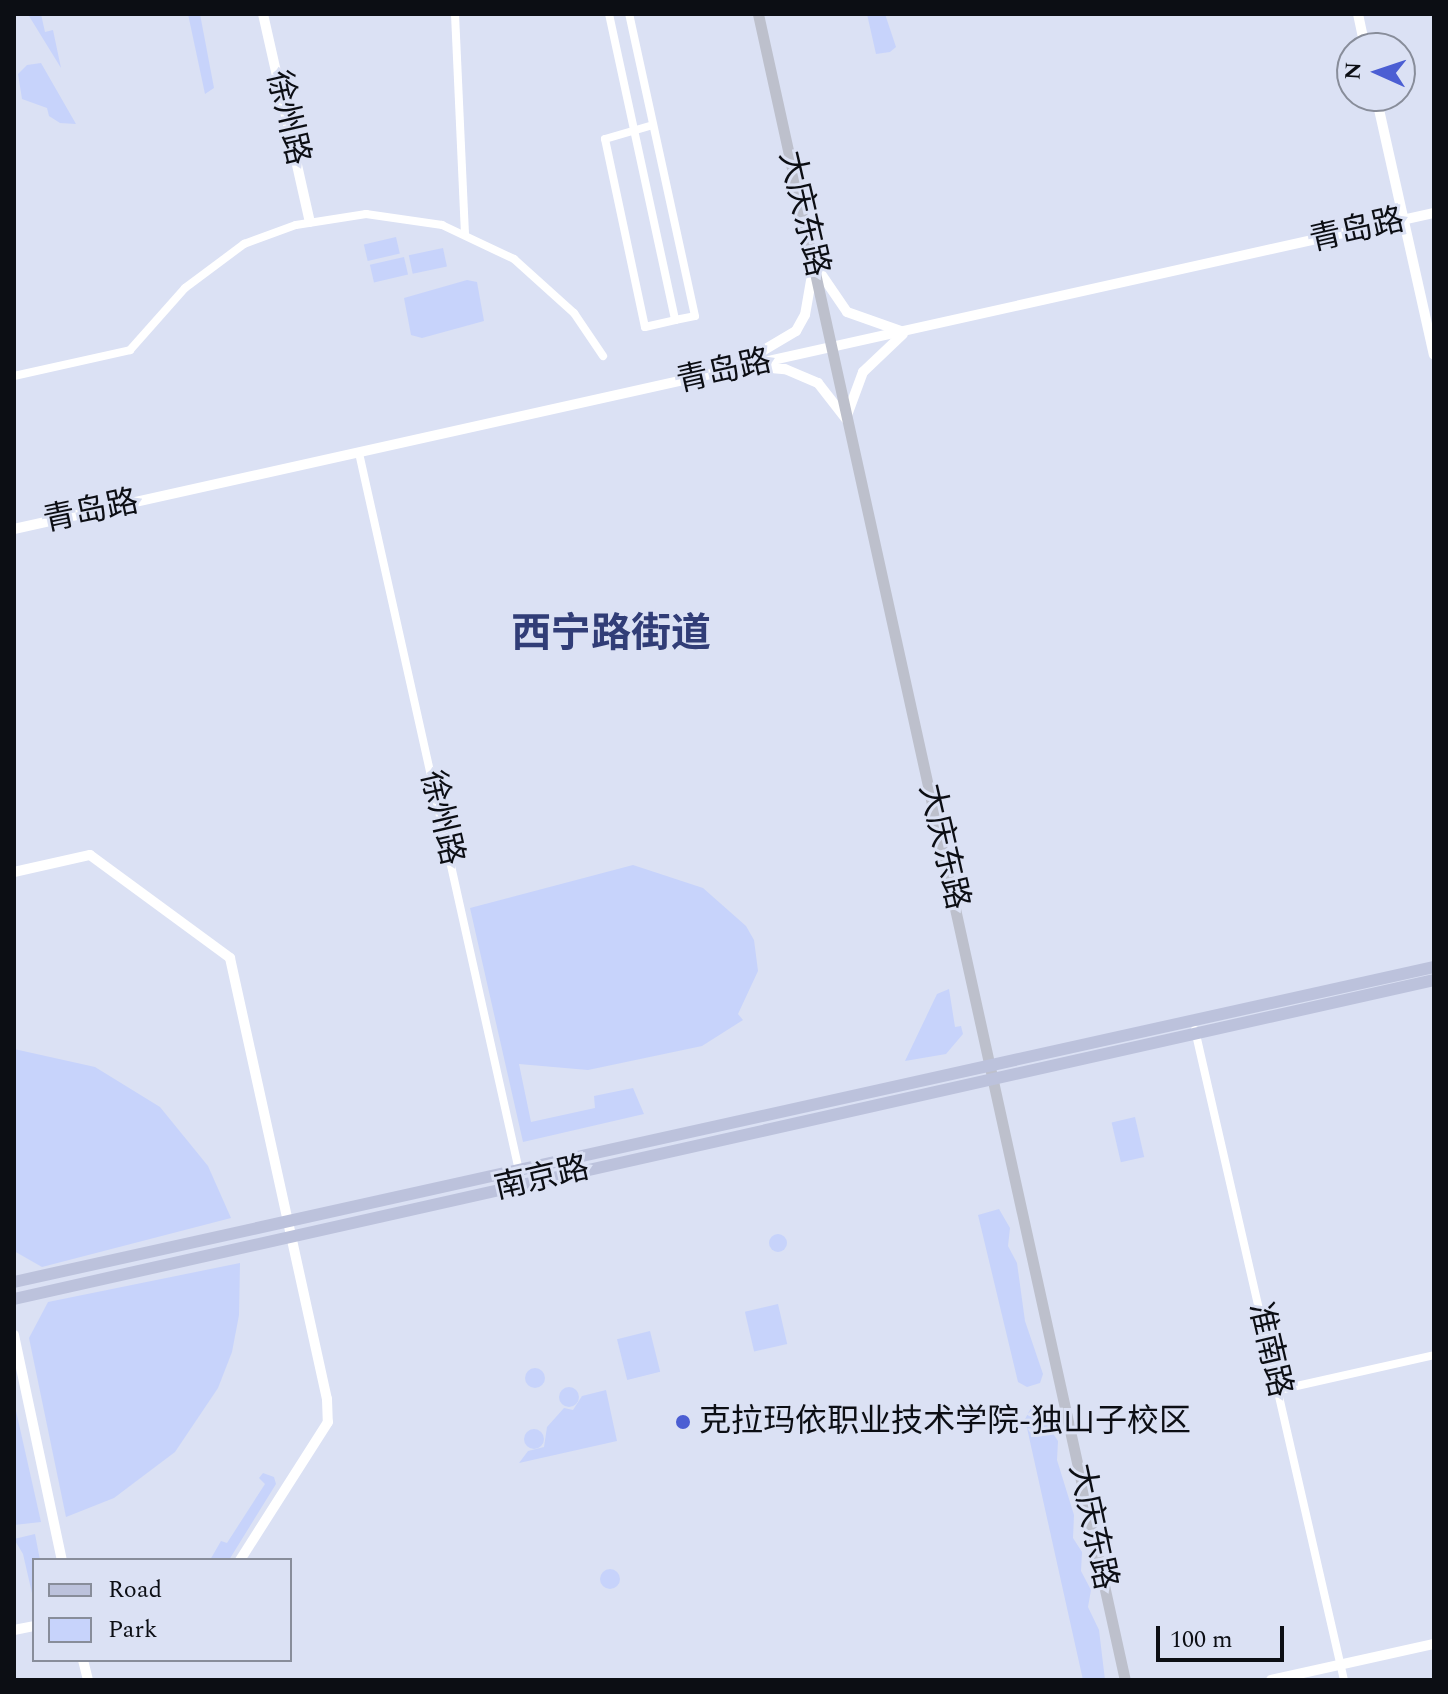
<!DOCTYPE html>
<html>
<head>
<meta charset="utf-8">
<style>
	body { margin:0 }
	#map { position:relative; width:1448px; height:1694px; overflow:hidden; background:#dbe1f4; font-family:Spectral,"Noto Sans SC",serif }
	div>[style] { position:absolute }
	.green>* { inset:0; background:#c7d3fb; transform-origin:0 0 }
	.round { border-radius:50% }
	.minor>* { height:8px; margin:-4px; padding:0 4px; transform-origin:4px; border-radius:4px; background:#fff }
	.tertiary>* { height:10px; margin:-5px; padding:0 5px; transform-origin:5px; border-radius:5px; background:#fff }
	.secondary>* { height:11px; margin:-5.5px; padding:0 5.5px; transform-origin:5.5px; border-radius:5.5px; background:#bdc0cc }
	.primary>* { height:12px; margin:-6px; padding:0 6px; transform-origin:6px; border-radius:6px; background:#bcc2dc }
	.dots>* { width:22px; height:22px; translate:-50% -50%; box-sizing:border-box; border:4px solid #dbe1f4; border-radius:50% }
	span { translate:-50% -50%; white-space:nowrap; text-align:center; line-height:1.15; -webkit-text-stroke:6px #dbe1f4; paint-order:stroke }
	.street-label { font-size:32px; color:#0c0e14 }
	.poi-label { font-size:32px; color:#0c0e14 }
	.left { translate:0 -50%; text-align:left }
	.district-label { font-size:40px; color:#313d77; font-weight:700 }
	.frame { position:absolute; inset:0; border:16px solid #0c0e14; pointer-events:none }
	.legend { position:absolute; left:32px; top:1558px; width:260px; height:104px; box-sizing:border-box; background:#dbe1f4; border:2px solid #888d9a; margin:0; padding:10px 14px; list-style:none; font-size:24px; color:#0c0e14 }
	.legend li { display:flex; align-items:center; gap:16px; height:40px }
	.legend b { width:40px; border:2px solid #888d9a }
	.north { position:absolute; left:1336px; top:32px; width:80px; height:80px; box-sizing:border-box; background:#dbe1f4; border:2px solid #888d9a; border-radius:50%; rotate:273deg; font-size:22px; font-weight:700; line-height:32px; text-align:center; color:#0c0e14 }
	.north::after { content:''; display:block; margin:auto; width:28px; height:36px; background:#4b5ed3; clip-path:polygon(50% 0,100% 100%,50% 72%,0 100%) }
	.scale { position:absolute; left:1156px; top:1626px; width:128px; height:36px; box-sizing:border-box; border:4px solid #0c0e14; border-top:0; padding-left:10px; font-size:24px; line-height:28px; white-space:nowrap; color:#0c0e14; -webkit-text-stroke:6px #dbe1f4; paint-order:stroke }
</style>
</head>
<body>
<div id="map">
	<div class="green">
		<i style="clip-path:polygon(41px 14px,45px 32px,53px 30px,61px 68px,29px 16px)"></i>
		<i style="clip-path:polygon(188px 14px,200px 14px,214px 88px,205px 94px)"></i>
		<i style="clip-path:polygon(867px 14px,885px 14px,896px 47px,890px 52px,876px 54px)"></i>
		<i style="clip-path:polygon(41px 63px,76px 124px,60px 123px,49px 116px,47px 108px,22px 99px,18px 74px,27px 65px)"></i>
		<i style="left:396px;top:237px;width:17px;height:33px;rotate:77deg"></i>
		<i style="left:443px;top:248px;width:19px;height:35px;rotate:78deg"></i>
		<i style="left:404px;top:257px;width:18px;height:35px;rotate:77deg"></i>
		<i style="clip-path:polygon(467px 280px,477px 282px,484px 321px,422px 338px,411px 335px,404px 298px)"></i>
		<i style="clip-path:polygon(633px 865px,703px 888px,746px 926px,754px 940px,758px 971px,738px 1014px,743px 1020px,702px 1046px,588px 1070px,519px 1064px,531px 1122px,595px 1108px,594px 1096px,633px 1088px,644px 1114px,523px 1142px,470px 908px)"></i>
		<i style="clip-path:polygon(949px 989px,955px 1027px,961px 1026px,963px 1034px,946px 1054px,905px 1061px,937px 994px)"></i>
		<i style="clip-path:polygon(14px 1049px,95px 1067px,160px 1107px,208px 1166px,231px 1218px,42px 1267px,14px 1251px)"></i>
		<i style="left:1135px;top:1117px;width:41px;height:24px;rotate:77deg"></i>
		<i style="clip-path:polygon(999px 1209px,1010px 1228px,1008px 1246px,1017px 1263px,1025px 1321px,1043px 1374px,1040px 1383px,1027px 1387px,1018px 1382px,978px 1215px)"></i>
		<i class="round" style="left:769px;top:1234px;width:18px;height:18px"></i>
		<i style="clip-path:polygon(240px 1263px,239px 1315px,232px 1352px,218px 1388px,175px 1452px,114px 1498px,66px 1517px,29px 1338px,48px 1302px)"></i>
		<i style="left:778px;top:1304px;width:41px;height:34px;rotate:77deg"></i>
		<i style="left:650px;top:1331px;width:42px;height:34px;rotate:76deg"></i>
		<i class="round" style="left:525px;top:1368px;width:20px;height:20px"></i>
		<i class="round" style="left:559px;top:1387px;width:20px;height:20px"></i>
		<i style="clip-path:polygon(606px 1390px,617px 1441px,519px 1463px,528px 1451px,544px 1447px,547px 1427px,564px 1408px,573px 1410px,582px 1396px)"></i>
		<i style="clip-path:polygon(14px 1402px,41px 1522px,14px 1525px)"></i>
		<i style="clip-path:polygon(1045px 1405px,1050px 1429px,1058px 1441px,1057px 1460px,1074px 1515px,1073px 1538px,1082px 1552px,1081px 1571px,1091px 1590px,1088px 1607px,1099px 1630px,1105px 1680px,1083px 1680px,1025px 1419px,1031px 1408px)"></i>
		<i class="round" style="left:524px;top:1429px;width:20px;height:20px"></i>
		<i style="clip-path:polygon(263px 1473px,274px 1477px,276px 1484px,229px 1560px,210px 1560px,221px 1541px,227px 1543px,265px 1484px,259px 1478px)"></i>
		<i style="clip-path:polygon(35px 1534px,40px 1560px,34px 1560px,34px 1602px,23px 1554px,14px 1539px)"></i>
		<i class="round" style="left:600px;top:1569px;width:20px;height:20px"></i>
	</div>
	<div class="minor">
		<i style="left:455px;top:14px;width:220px;rotate:87.4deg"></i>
		<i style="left:609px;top:14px;width:313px;rotate:77.8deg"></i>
		<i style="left:675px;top:320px;width:20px;rotate:-11deg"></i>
		<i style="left:695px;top:316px;width:309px;rotate:-102.3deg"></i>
		<i style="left:653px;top:125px;width:50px;rotate:163.7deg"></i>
		<i style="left:605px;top:139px;width:192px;rotate:78deg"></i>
		<i style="left:645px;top:327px;width:31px;rotate:-13deg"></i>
		<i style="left:14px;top:376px;width:119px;rotate:-12.6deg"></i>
		<i style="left:130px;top:350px;width:83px;rotate:-48.4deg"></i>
		<i style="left:185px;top:288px;width:74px;rotate:-36.7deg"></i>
		<i style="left:244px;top:244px;width:55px;rotate:-20.1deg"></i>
		<i style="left:296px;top:225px;width:71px;rotate:-8.9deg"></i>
		<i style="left:366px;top:214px;width:77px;rotate:8.2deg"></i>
		<i style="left:442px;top:225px;width:80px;rotate:25.3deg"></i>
		<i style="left:514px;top:259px;width:81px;rotate:42deg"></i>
		<i style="left:574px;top:313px;width:52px;rotate:56deg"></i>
		<i style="left:359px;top:453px;width:740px;rotate:77.43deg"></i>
		<i style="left:1195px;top:1030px;width:667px;rotate:77.09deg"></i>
		<i style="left:1279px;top:1390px;width:159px;rotate:-12.7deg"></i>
	</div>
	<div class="tertiary">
		<i style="left:263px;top:14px;width:213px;rotate:77.3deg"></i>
		<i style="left:1358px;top:14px;width:35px;rotate:78deg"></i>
		<i style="left:1376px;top:96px;width:265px;rotate:77.4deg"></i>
		<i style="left:817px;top:268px;width:53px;rotate:55.7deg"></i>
		<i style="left:847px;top:312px;width:57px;rotate:19.4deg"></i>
		<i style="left:742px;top:363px;width:63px;rotate:-30.7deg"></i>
		<i style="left:796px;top:331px;width:18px;rotate:-61deg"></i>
		<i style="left:805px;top:315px;width:47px;rotate:-80.1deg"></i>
		<i style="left:760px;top:367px;width:25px;rotate:5deg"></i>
		<i style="left:785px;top:369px;width:36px;rotate:23deg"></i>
		<i style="left:818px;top:383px;width:46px;rotate:52.1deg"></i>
		<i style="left:846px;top:418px;width:49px;rotate:-69.7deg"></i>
		<i style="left:863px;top:372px;width:55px;rotate:-43.5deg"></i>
		<i style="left:14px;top:529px;width:1455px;rotate:-12.55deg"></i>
		<i style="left:14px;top:872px;width:78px;rotate:-12.6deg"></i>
		<i style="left:90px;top:855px;width:174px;rotate:36.3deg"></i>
		<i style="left:230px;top:958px;width:452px;rotate:77.6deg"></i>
		<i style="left:327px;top:1399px;width:23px;rotate:88deg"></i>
		<i style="left:328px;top:1422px;width:164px;rotate:122.5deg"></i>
		<i style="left:14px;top:1335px;width:230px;rotate:78deg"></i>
		<i style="left:14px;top:1630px;width:20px;rotate:-11deg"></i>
		<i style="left:83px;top:1660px;width:21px;rotate:76deg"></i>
		<i style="left:1271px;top:1680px;width:167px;rotate:-12.5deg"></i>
	</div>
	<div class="secondary">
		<i style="left:758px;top:14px;width:1706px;rotate:77.58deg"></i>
	</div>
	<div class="primary">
		<i style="left:14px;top:1282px;width:1455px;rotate:-12.51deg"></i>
		<i style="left:14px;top:1299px;width:1455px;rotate:-12.66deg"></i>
	</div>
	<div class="dots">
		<i style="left:683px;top:1422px;background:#4b5ed3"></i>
	</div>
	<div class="street-label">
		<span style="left:287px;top:118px;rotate:77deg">徐州路</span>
		<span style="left:803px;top:214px;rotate:77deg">大庆东路</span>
		<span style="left:1357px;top:231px;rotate:-13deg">青岛路</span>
		<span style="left:724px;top:372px;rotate:-13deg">青岛路</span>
		<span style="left:91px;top:512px;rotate:-12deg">青岛路</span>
		<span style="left:441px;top:818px;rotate:77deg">徐州路</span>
		<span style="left:943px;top:847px;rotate:77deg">大庆东路</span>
		<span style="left:542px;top:1179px;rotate:-13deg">南京路</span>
		<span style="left:1269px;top:1350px;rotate:77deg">准南路</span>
		<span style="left:1092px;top:1527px;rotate:78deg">大庆东路</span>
	</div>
	<div class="poi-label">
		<span class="left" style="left:699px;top:1422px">克拉玛依职业技术学院-独山子校区</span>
	</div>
	<div class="district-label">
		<span style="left:611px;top:635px">西宁路街道</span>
	</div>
	<div class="frame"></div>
	<ul class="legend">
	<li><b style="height:10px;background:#bcc2dc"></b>Road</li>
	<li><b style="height:22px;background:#c7d3fb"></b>Park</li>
	</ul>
	<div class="north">N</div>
	<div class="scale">100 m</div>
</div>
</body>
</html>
